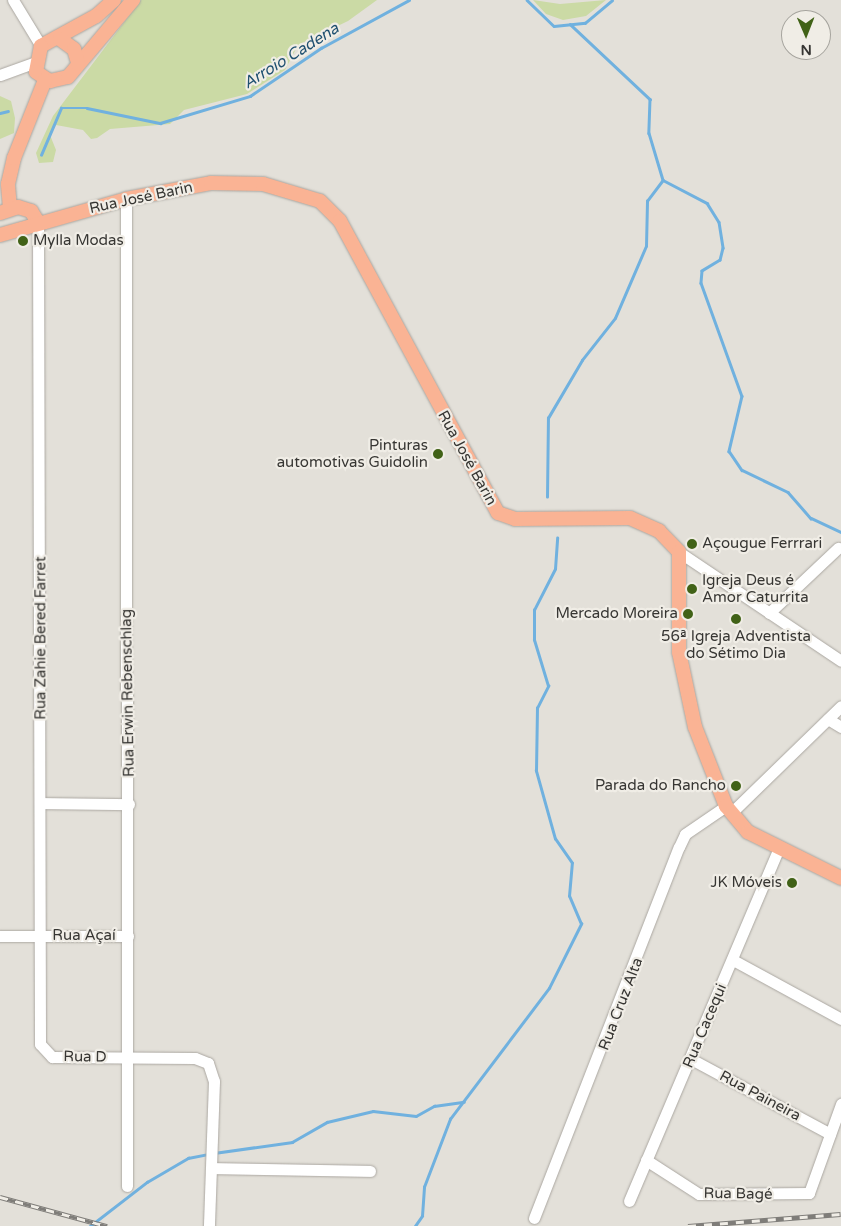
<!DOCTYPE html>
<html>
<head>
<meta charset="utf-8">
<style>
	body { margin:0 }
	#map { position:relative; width:841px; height:1226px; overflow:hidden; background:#e3e0d9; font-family:"Varela Round",sans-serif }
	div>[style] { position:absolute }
	.green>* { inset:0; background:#cbdaa5 }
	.stream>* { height:2.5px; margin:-1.25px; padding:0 1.25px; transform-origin:1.25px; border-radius:1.25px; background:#70b1df }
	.roads { filter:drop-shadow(0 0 1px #aba7a1) drop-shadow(0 0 1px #aba7a1) }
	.minor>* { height:11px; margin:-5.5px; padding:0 5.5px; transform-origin:5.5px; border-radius:5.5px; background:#fff }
	.major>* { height:14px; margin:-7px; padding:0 7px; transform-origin:7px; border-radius:7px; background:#fab394 }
	.rail>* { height:4.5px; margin-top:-2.25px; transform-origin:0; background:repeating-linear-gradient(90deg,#f0ede6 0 8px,#7f7d79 0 16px); box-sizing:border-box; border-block:1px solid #7f7d79 }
	.dots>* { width:14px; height:14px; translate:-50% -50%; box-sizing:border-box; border:2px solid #f0ede6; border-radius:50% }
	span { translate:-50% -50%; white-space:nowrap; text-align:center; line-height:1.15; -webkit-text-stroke:4.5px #f0ede6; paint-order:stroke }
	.street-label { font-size:15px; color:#373633 }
	.poi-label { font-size:15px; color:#373633 }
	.left { translate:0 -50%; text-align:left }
	.right { translate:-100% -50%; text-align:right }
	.water-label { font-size:16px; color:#1f5070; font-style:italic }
	.north { position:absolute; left:781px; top:10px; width:50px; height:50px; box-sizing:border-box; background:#f0ede6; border:1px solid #a6a49e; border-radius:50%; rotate:179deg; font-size:14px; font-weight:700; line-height:20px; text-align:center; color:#373633 }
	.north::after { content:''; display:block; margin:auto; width:18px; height:22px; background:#416217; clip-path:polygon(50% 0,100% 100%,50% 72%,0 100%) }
</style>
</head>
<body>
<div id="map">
	<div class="green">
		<i style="clip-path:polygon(141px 0,377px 0,348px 21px,298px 45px,285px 70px,247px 94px,184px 110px,170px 124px,110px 129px,97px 138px,91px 139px,83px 130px,56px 125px,50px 135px,56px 150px,53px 162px,39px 163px,36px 153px,53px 116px)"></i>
		<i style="clip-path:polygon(533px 0,560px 4px,606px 0,586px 16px,563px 20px,546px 14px)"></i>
		<i style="clip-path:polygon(0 96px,11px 101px,15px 118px,14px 133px,0 139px)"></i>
	</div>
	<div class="stream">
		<i style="left:527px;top:0;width:37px;rotate:44deg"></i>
		<i style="left:554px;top:26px;width:31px;rotate:-6deg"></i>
		<i style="left:585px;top:23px;width:35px;rotate:-40deg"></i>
		<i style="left:570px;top:24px;width:110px;rotate:43.2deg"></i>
		<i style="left:650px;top:99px;width:34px;rotate:92deg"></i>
		<i style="left:649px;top:133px;width:49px;rotate:73.4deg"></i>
		<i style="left:663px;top:180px;width:50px;rotate:27.6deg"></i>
		<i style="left:707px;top:203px;width:22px;rotate:58deg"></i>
		<i style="left:719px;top:222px;width:26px;rotate:81deg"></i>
		<i style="left:723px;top:248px;width:12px;rotate:104deg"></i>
		<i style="left:720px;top:260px;width:21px;rotate:149deg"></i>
		<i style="left:702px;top:271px;width:12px;rotate:95deg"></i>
		<i style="left:701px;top:283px;width:120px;rotate:70.1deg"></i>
		<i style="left:742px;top:396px;width:57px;rotate:103.3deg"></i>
		<i style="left:729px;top:451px;width:23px;rotate:56deg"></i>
		<i style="left:742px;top:470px;width:51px;rotate:25.6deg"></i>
		<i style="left:788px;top:492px;width:35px;rotate:49deg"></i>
		<i style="left:811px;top:518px;width:33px;rotate:25deg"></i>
		<i style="left:0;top:113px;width:8px;rotate:-14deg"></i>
		<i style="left:41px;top:155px;width:51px;rotate:-66.9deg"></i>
		<i style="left:61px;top:108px;width:26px"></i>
		<i style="left:87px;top:108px;width:75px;rotate:11.6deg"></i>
		<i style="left:160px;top:123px;width:94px;rotate:-16.7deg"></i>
		<i style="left:250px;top:96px;width:86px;rotate:-34.1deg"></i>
		<i style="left:321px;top:48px;width:100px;rotate:-28.6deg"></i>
		<i style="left:547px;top:497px;width:79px;rotate:-89.3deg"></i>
		<i style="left:548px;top:418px;width:67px;rotate:-59.6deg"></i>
		<i style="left:582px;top:360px;width:53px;rotate:-51.8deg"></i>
		<i style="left:615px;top:318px;width:78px;rotate:-66.7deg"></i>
		<i style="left:646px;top:246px;width:45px;rotate:-88.7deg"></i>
		<i style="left:647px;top:201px;width:26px;rotate:-53deg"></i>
		<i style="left:214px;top:1153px;width:79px;rotate:-8deg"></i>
		<i style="left:292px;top:1142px;width:40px;rotate:-29.7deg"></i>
		<i style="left:327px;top:1122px;width:47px;rotate:-13.4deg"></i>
		<i style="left:373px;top:1111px;width:43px;rotate:6.6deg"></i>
		<i style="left:416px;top:1116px;width:21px;rotate:-29deg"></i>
		<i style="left:434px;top:1106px;width:30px;rotate:-8deg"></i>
		<i style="left:90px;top:1226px;width:72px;rotate:-37.7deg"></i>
		<i style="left:147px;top:1182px;width:48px;rotate:-30.3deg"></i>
		<i style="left:188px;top:1158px;width:21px;rotate:-11deg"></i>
		<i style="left:415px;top:1226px;width:12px;rotate:-55deg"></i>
		<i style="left:422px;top:1216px;width:29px;rotate:-86deg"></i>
		<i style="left:424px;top:1187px;width:73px;rotate:-69.1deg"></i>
		<i style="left:450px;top:1119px;width:164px;rotate:-52.9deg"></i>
		<i style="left:549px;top:988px;width:72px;rotate:-63.4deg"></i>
		<i style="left:581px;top:924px;width:30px;rotate:-113deg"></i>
		<i style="left:569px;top:896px;width:33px;rotate:-85deg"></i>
		<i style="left:572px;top:863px;width:29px;rotate:-125deg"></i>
		<i style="left:555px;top:839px;width:71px;rotate:-105.6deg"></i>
		<i style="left:536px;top:771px;width:63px;rotate:-89.1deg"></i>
		<i style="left:537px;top:708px;width:25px;rotate:-63deg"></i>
		<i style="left:548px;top:686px;width:48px;rotate:-106.9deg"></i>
		<i style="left:534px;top:640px;width:30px;rotate:-90deg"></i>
		<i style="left:534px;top:610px;width:46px;rotate:-62.9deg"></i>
		<i style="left:555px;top:569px;width:31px;rotate:-86deg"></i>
	</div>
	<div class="roads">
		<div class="minor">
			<i style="left:13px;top:0;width:54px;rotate:58.7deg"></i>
			<i style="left:0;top:75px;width:37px;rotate:-20deg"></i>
			<i style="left:126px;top:199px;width:987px;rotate:89.94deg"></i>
			<i style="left:38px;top:222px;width:822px;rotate:89.86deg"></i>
			<i style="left:40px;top:1044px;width:18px;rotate:47deg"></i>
			<i style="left:52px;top:1057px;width:143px;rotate:0.4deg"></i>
			<i style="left:195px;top:1058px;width:14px;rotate:21deg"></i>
			<i style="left:208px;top:1063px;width:19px;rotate:72deg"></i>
			<i style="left:214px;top:1081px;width:145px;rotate:92deg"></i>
			<i style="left:679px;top:552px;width:195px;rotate:33.9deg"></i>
			<i style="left:769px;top:613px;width:95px;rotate:-43.3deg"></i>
			<i style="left:828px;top:719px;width:15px;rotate:32deg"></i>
			<i style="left:42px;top:803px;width:87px;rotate:0.7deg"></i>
			<i style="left:731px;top:813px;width:153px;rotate:-44.2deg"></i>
			<i style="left:0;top:936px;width:128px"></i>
			<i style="left:733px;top:960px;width:123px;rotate:28.6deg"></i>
			<i style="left:691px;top:1059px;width:158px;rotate:28.3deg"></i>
			<i style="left:646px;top:1160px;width:63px;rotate:32.7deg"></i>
			<i style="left:699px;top:1194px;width:110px;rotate:-0.5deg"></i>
			<i style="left:809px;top:1193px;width:95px;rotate:-70.2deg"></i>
			<i style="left:213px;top:1168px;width:157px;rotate:1.1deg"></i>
			<i style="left:629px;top:1201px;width:381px;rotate:-67deg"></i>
			<i style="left:534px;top:1218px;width:398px;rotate:-68.7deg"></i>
			<i style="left:679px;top:847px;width:14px;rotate:-65deg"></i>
			<i style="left:685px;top:834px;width:50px;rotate:-34.3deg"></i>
		</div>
		<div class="major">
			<i style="left:114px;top:0;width:24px;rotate:138deg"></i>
			<i style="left:96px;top:16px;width:63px;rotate:151.4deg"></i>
			<i style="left:41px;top:46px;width:26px;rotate:101deg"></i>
			<i style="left:36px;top:72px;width:17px;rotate:33deg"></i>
			<i style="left:50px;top:81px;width:18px;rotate:-13deg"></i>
			<i style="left:68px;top:77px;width:101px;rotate:-49.8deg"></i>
			<i style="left:60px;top:39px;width:17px;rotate:36deg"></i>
			<i style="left:74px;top:49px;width:15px;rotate:74deg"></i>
			<i style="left:10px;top:208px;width:24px;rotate:-95deg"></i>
			<i style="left:8px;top:184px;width:27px;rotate:-77deg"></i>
			<i style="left:14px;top:158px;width:84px;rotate:-68.3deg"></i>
			<i style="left:0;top:213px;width:19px;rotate:-18deg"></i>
			<i style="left:18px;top:207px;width:14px;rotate:17deg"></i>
			<i style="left:31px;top:211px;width:13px;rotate:58deg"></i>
			<i style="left:0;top:235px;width:131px;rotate:-15.9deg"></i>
			<i style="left:126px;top:199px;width:86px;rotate:-10.7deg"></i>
			<i style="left:211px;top:183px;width:52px;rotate:1.1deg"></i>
			<i style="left:263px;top:184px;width:59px;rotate:16.6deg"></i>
			<i style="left:320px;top:201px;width:28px;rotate:45deg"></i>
			<i style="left:340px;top:221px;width:332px;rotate:61.6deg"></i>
			<i style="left:498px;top:513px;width:18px;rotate:19deg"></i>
			<i style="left:515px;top:519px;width:115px;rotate:-0.5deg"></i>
			<i style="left:630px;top:518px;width:32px;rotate:24deg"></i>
			<i style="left:659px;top:531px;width:29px;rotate:46deg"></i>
			<i style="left:679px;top:552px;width:100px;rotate:90deg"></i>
			<i style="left:679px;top:652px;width:77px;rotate:78deg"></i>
			<i style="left:695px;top:727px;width:85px;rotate:68.6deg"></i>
			<i style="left:726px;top:806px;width:34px;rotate:50deg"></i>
			<i style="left:748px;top:832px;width:104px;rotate:26.3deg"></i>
		</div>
	</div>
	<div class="rail">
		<i style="left:0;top:1197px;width:111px;rotate:15.2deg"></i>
		<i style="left:688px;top:1226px;width:153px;rotate:-4.5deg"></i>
	</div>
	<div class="dots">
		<i style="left:23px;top:241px;background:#416217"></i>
		<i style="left:438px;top:454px;background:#416217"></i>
		<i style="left:692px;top:544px;background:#416217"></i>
		<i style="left:692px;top:589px;background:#416217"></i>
		<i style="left:688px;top:614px;background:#416217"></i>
		<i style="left:736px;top:619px;background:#416217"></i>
		<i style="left:736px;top:786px;background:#416217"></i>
		<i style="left:792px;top:883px;background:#416217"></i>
	</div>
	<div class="street-label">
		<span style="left:141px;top:198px;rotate:-12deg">Rua José Barin</span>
		<span style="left:467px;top:458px;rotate:61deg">Rua José Barin</span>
		<span style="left:41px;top:638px;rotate:-90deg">Rua Zahie Bered Farret</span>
		<span style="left:128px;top:693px;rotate:-91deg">Rua Erwin Rebenschlag</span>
		<span style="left:84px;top:936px">Rua Açaí</span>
		<span style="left:621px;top:1004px;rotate:-69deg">Rua Cruz Alta</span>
		<span style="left:705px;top:1026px;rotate:-67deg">Rua Cacequi</span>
		<span style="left:85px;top:1057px;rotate:1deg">Rua D</span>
		<span style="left:760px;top:1096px;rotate:28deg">Rua Paineira</span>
		<span style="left:738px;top:1194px;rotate:1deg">Rua Bagé</span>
	</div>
	<div class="poi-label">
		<span class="left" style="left:33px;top:241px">Mylla Modas</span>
		<span class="right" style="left:428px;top:454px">Pinturas<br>automotivas Guidolin</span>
		<span class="left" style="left:702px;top:544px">Açougue Ferrrari</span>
		<span class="left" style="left:702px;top:589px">Igreja Deus é<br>Amor Caturrita</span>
		<span class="right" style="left:678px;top:614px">Mercado Moreira</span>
		<span style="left:736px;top:645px">56ª Igreja Adventista<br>do Sétimo Dia</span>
		<span class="right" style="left:726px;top:786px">Parada do Rancho</span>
		<span class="right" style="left:782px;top:883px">JK Móveis</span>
	</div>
	<div class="water-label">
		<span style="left:291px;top:56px;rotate:-32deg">Arroio Cadena</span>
	</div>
	<div class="north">N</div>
</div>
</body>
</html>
